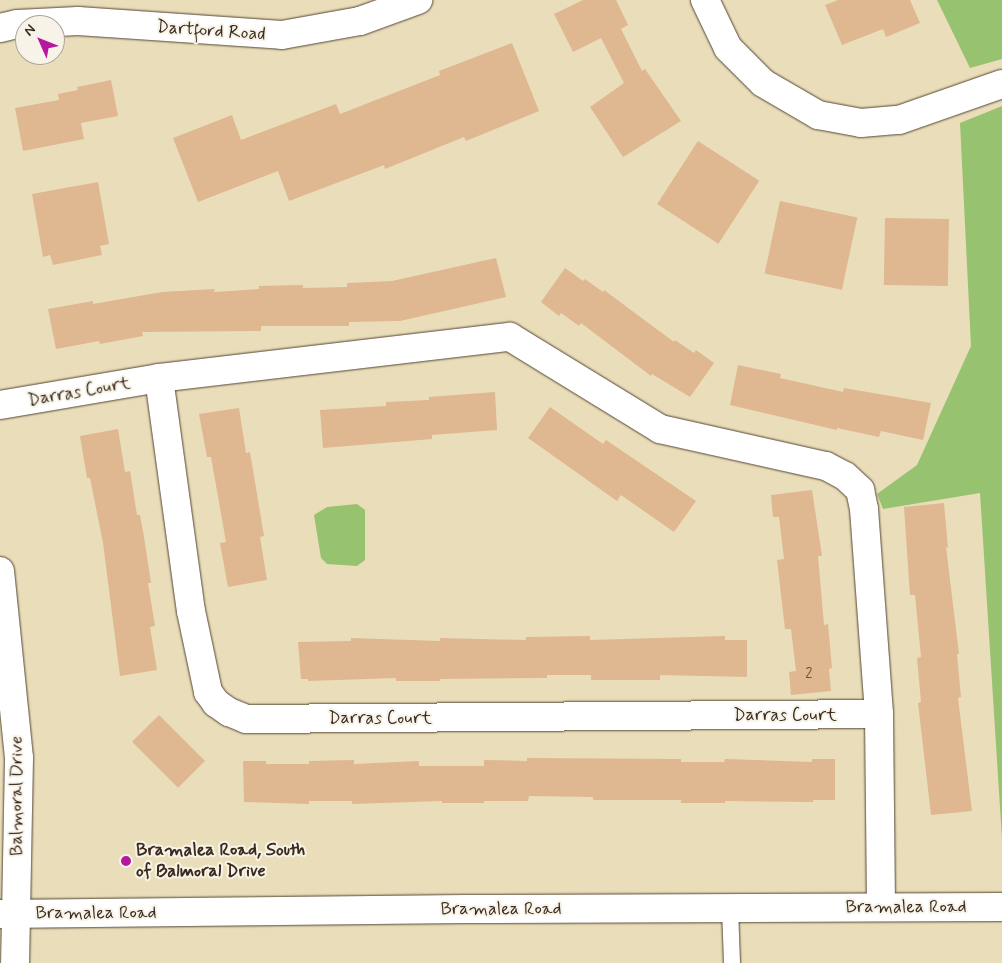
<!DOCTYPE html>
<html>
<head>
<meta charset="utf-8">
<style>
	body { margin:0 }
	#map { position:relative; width:1002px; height:963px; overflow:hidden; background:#eadeba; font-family:Mynerve,sans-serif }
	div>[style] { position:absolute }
	.green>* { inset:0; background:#97c26f }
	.building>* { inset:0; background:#dfb791; transform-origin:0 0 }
	.roads { filter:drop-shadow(0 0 1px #554535) drop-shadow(0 0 1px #554535) }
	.lane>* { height:16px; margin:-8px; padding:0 8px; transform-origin:8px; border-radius:8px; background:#fff }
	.street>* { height:28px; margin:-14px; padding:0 14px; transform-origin:14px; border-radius:14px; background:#fff }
	.secondary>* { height:28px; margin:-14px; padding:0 14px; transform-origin:14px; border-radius:14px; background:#fff }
	.dots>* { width:14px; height:14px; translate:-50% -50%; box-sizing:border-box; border:2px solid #f7f3e8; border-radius:50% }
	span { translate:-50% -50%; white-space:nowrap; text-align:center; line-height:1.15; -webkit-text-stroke:4px #f7f3e8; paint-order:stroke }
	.number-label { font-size:15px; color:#644d3b }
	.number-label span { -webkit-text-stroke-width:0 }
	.street-label { font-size:18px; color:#3b2a1e }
	.poi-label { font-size:18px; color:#3b2a1e; font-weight:700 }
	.left { translate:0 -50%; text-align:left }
	.north { position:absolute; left:15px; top:15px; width:50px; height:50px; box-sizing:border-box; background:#f7f3e8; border:1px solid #aca397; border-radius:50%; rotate:314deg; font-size:14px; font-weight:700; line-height:20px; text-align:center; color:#3b2a1e }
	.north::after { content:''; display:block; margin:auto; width:18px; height:22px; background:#b5179e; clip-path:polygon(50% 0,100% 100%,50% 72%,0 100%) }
</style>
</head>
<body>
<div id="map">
	<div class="green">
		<i style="clip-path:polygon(937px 0,1002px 0,1002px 59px,970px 68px)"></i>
		<i style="clip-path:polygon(1002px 106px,1002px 839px,980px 493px,883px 509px,877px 494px,917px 465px,971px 346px,960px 123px)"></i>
		<i style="clip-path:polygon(357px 504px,365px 510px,365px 560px,357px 566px,327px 564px,321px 558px,314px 515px,327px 507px)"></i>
	</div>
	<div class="building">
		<i style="clip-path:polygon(583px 0,616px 0,628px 25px,621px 29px,642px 71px,645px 69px,681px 121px,623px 157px,590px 107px,624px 83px,601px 38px,573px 52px,554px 14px)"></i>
		<i style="clip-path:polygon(838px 0,910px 0,920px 23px,886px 37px,883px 29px,842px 45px,825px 5px)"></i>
		<i style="clip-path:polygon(512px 43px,539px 111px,466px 141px,464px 137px,385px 169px,384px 165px,289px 201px,278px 171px,198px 202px,173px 138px,232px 115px,241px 140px,336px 104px,340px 114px,440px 75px,439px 71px)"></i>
		<i style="clip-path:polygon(111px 80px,118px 116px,81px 123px,84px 139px,23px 151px,15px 108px,59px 100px,58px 94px,78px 90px,77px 87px)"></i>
		<i style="left:698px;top:141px;width:73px;height:75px;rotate:33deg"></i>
		<i style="clip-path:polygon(98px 182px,109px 244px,100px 246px,102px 255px,53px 265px,50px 255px,43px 257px,32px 194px)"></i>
		<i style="left:780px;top:201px;width:79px;height:74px;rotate:12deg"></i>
		<i style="left:885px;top:218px;width:64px;height:67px;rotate:1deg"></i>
		<i style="clip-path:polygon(496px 258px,506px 297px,400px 321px,349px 322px,349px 326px,261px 326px,261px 331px,142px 332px,143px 336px,100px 344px,99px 341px,56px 349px,48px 309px,93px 301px,93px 304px,162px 292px,215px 289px,214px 292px,259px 289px,259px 286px,303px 285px,303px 288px,347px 287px,347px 283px,392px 281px)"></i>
		<i style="clip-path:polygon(565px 268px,583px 281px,585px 279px,603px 292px,604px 290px,674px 342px,675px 340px,694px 353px,696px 350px,714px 363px,690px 397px,652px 374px,651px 376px,581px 323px,579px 326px,561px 313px,559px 316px,541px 302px)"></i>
		<i style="clip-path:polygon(738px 365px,781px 374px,780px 378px,843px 392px,844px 388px,931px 403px,923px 440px,881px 431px,879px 437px,837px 428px,837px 430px,730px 405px)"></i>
		<i style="clip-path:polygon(495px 392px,497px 430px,432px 435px,432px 439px,323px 448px,320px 410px,386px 406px,386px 402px,429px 400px,429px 397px)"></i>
		<i style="clip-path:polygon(550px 407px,603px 444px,606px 440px,696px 501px,674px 532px,621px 495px,617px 501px,528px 438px)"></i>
		<i style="clip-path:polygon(239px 408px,246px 453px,250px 452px,264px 536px,260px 537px,267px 580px,228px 587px,220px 543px,226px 542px,211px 457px,207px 457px,199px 414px)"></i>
		<i style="clip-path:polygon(118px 429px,125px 472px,130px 471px,137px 515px,140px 515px,144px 537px,151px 583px,148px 583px,155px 626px,150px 627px,157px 670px,120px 676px,103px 543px,90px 478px,87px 478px,80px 436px)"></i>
		<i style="clip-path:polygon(812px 490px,822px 556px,818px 556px,824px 625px,828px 624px,832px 668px,829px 669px,831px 691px,791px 695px,789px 672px,796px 671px,791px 629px,785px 629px,777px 560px,784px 559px,779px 517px,773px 517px,771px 495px)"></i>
		<i style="clip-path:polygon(944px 503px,948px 548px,946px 547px,959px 654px,957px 654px,961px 697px,958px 698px,972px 811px,931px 815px,918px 703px,921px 702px,917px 658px,921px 657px,915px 595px,910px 595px,904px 507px)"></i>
		<i style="clip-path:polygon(590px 636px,590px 640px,725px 636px,725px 640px,747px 640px,747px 677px,660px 675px,660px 680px,591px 680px,591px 675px,547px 675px,547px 678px,440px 679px,440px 681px,396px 681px,396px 678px,308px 681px,308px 679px,301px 679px,298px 642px,351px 641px,351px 638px,440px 641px,440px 638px,526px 640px,526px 637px)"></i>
		<i style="left:159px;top:715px;width:65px;height:38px;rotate:45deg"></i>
		<i style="clip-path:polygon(527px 758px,681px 759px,681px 762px,724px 762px,725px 759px,812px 762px,812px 759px,835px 759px,835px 800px,813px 800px,813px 802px,725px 801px,725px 803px,681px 803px,681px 800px,593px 800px,593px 797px,529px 796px,528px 801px,484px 801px,484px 803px,442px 803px,442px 801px,352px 804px,352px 801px,309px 801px,309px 804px,244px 802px,243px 761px,266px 761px,266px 764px,309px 764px,309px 761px,354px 760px,354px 764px,419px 761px,419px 766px,484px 766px,484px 760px,527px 761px)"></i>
	</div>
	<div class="roads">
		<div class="lane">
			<i style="left:730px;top:908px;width:55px;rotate:87.9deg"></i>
		</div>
		<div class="street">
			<i style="left:705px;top:0;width:53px;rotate:64.4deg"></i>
			<i style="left:728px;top:48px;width:49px;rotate:45deg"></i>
			<i style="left:763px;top:83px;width:64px;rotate:30.2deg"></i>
			<i style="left:818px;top:115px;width:44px;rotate:10.5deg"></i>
			<i style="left:861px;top:123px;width:38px;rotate:-5deg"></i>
			<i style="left:899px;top:120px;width:109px;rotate:-19.3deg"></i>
			<i style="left:0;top:28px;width:17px;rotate:-13deg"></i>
			<i style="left:17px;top:24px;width:61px;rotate:-2.8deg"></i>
			<i style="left:78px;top:21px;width:204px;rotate:3.9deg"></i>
			<i style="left:282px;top:35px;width:79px;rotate:-10.2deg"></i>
			<i style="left:360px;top:21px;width:62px;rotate:-19.9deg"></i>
			<i style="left:159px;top:378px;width:235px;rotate:82.2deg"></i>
			<i style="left:191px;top:611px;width:83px;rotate:78.1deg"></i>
			<i style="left:208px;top:692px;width:14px;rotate:54deg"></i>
			<i style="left:216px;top:703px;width:16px;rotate:35deg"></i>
			<i style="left:229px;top:712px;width:18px;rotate:22deg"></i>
			<i style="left:246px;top:719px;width:633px;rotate:-0.45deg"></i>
			<i style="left:0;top:405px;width:161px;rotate:-9.6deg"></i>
			<i style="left:159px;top:378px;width:353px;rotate:-6.7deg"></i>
			<i style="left:510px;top:337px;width:176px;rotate:31.5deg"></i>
			<i style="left:660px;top:429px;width:170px;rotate:12.6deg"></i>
			<i style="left:826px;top:466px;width:21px;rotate:28deg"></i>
			<i style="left:845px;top:476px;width:21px;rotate:43deg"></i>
			<i style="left:860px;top:490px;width:19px;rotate:78deg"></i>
			<i style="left:864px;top:509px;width:206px;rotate:85.8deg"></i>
			<i style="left:879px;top:714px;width:193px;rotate:89.4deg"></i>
		</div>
		<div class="secondary">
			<i style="left:0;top:571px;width:188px;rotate:84.2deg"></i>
			<i style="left:19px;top:758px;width:205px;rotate:91.1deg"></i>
			<i style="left:0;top:914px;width:466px;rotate:-0.6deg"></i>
			<i style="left:466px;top:909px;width:536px;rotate:-0.21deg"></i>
		</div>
	</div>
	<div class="dots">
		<i style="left:126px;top:861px;background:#b5179e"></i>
	</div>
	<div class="number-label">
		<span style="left:809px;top:675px">2</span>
	</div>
	<div class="street-label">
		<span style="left:211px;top:31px;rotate:4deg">Dartford Road</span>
		<span style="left:79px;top:392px;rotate:-10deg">Darras Court</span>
		<span style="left:785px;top:715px">Darras Court</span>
		<span style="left:380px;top:718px">Darras Court</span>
		<span style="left:17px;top:796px;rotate:-90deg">Balmoral Drive</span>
		<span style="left:906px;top:907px">Bramalea Road</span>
		<span style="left:501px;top:909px">Bramalea Road</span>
		<span style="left:96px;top:913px">Bramalea Road</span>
	</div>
	<div class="poi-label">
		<span class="left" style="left:136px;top:861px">Bramalea Road, South<br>of Balmoral Drive</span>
	</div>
	<div class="north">N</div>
</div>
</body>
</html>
